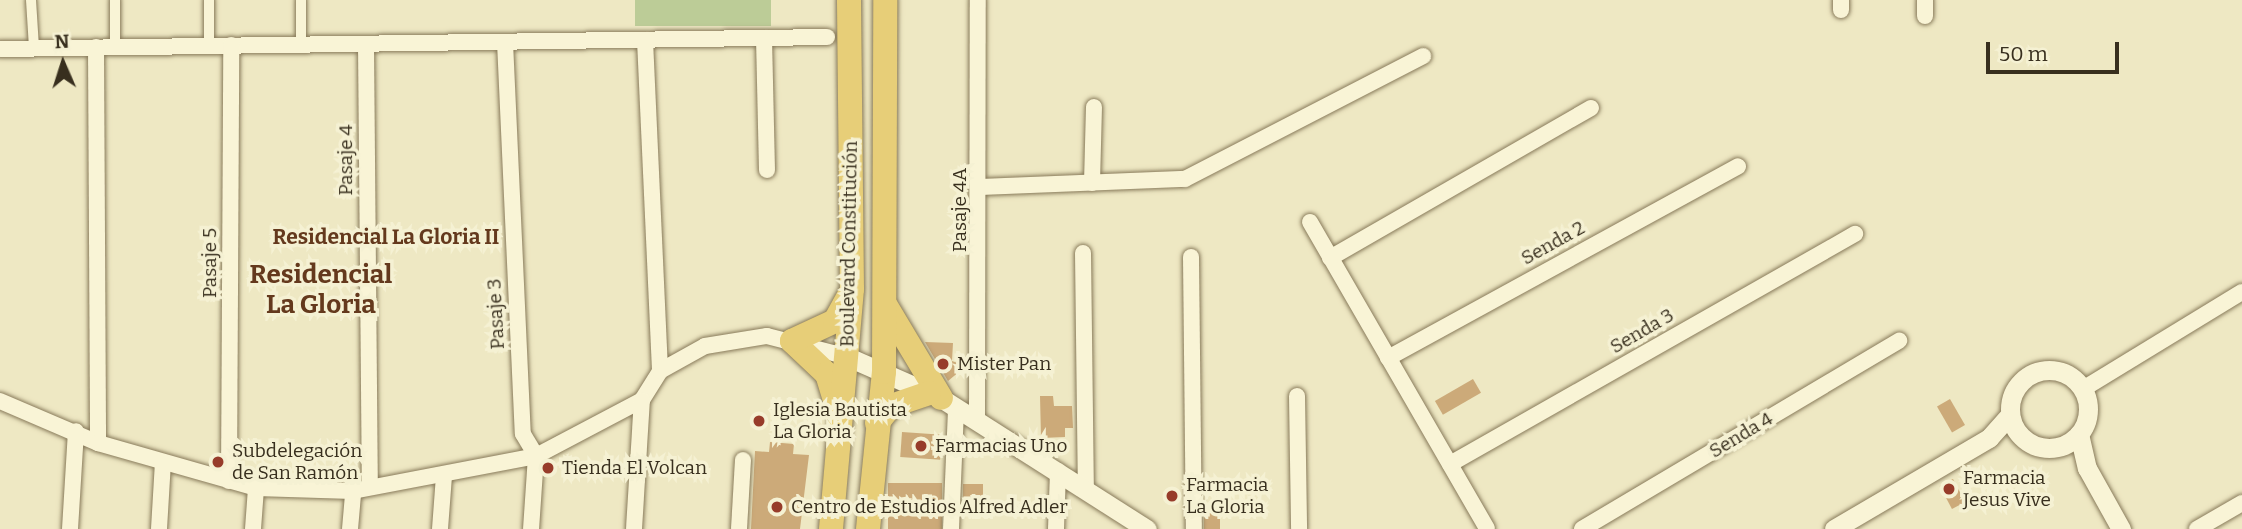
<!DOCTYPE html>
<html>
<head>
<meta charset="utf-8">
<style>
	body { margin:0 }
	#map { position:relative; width:2242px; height:529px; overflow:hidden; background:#eee8c3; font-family:Bitter,serif }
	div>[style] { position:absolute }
	.green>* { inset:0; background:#bccc97; transform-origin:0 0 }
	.building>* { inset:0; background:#ccaa79; transform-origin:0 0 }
	.roads { filter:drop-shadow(0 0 2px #887a5a) drop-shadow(0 0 2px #887a5a) }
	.pedestrian>* { height:10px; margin:-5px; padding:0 5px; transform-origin:5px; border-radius:5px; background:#f9f4d6 }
	.minor>* { height:16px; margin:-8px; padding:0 8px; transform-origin:8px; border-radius:8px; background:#f9f4d6 }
	.tertiary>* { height:19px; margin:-9.5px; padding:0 9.5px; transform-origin:9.5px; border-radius:9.5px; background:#f9f4d6 }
	.tertiary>.ring { margin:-9.5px; padding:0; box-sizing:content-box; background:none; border:19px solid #f9f4d6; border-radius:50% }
	.trunk>* { height:24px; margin:-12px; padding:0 12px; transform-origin:12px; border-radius:12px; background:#e7ce78 }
	.dots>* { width:19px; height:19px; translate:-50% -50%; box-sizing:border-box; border:4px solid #f5f1d3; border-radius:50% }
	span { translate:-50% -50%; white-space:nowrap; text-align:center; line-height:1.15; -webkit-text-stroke:7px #f5f1d3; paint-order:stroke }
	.street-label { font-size:19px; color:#382f1e }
	.poi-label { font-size:19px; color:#382f1e }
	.left { translate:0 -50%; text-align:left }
	.neighbourhood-label { font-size:21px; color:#64391d; font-weight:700 }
	.district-label { font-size:26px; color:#64391d; font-weight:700 }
	.north { position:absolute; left:28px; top:28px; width:70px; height:70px; -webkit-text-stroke:5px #f5f1d3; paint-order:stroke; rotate:357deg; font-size:19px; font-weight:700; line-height:28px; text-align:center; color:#382f1e }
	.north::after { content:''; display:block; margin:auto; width:24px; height:32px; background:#382f1e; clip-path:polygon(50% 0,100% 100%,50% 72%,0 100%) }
	.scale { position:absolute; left:1986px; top:42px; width:133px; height:32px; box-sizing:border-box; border:4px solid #382f1e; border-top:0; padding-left:9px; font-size:21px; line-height:24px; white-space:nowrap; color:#382f1e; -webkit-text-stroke:5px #f5f1d3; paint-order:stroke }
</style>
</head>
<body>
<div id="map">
	<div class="green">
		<i style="left:635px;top:0;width:136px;height:26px"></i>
	</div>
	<div class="building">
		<i style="clip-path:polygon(925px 342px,953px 343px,952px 361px,966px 366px,948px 381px)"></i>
		<i style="left:1473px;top:379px;width:16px;height:44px;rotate:60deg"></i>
		<i style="clip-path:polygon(1040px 396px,1053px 396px,1054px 406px,1072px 406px,1073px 428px,1065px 428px,1065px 437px,1041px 438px)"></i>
		<i style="left:1950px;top:399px;width:30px;height:15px;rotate:60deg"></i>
		<i style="left:902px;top:432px;width:40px;height:25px;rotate:4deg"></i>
		<i style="clip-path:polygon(770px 442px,794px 444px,793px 454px,809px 455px,800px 529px,751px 529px,755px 451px,769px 452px)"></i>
		<i style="left:1953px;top:479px;width:26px;height:15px;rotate:62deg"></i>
		<i style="left:888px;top:483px;width:54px;height:46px"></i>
		<i style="left:963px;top:484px;width:20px;height:16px"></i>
		<i style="left:1204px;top:513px;width:16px;height:16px"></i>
	</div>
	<div class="roads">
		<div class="pedestrian">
			<i style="left:31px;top:0;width:48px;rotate:86.4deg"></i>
			<i style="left:115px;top:0;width:47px;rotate:90deg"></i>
			<i style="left:209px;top:0;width:46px;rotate:90deg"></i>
			<i style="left:301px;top:0;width:44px;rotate:90deg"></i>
		</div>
		<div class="minor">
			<i style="left:1841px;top:10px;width:10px;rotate:-90deg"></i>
			<i style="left:1925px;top:16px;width:16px;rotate:-90deg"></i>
			<i style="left:764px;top:38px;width:132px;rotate:88.7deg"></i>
			<i style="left:645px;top:40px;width:331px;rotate:87.4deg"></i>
			<i style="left:505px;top:42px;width:392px;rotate:87.4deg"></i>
			<i style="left:523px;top:434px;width:26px;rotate:59deg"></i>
			<i style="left:536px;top:456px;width:73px;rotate:93.9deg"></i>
			<i style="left:366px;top:44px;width:443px;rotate:89.5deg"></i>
			<i style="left:96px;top:47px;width:396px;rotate:89.7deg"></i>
			<i style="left:0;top:49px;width:827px;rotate:-0.83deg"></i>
			<i style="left:1092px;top:183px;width:76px;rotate:-88.5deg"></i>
			<i style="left:982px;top:187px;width:203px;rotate:-2.3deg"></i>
			<i style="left:1185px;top:179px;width:268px;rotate:-27.3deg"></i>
			<i style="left:1310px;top:222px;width:354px;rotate:60deg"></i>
			<i style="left:1083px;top:253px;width:237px;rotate:89.3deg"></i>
			<i style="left:1191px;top:257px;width:272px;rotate:89.4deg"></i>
			<i style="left:1330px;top:258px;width:301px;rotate:-29.9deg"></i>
			<i style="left:1388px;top:358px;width:399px;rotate:-28.7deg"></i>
			<i style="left:2083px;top:389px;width:186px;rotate:-31.4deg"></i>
			<i style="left:1297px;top:396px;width:133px;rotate:89.1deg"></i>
			<i style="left:0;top:401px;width:107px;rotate:23.2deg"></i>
			<i style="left:98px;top:443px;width:164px;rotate:15.9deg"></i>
			<i style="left:256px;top:488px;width:97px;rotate:1.8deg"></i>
			<i style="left:353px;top:491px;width:186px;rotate:-10.8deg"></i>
			<i style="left:536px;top:456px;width:120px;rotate:-27.8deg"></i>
			<i style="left:642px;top:400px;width:34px;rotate:-58deg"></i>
			<i style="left:660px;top:371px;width:51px;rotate:-29.1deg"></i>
			<i style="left:705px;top:346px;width:63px;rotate:-9.2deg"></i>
			<i style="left:767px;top:336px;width:84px;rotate:14.5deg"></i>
			<i style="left:977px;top:420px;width:420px;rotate:-89.9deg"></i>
			<i style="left:1450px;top:464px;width:466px;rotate:-29.6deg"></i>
			<i style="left:229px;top:481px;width:436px;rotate:-89.7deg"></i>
			<i style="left:70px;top:529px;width:98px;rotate:-86.5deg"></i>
			<i style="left:159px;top:529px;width:67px;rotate:-86.6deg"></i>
			<i style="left:253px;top:529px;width:41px;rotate:-85.8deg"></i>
			<i style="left:350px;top:529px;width:38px;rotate:-85deg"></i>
			<i style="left:440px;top:529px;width:53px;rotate:-85.7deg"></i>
			<i style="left:634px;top:529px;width:129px;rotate:-86.5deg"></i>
			<i style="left:739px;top:529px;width:69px;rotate:-86.7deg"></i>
			<i style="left:951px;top:529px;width:121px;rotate:-87.6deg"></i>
			<i style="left:1056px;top:529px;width:58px;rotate:-88deg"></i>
			<i style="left:1582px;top:529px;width:369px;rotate:-30.7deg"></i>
			<i style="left:2197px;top:529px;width:52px;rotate:-30deg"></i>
		</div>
		<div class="tertiary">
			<i style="left:848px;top:357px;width:102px;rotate:23.8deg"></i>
			<i style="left:941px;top:398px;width:244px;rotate:32.5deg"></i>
			<i class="ring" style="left:2010px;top:370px;width:59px;height:59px"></i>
			<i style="left:2079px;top:434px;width:35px;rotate:77deg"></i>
			<i style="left:2087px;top:468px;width:70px;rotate:60.9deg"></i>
			<i style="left:1834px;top:529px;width:180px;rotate:-30.4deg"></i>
			<i style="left:1989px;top:438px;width:31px;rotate:-48deg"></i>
		</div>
		<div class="trunk">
			<i style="left:886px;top:306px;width:107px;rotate:59.1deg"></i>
			<i style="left:792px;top:341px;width:48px;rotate:43.3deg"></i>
			<i style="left:827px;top:374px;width:34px;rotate:73deg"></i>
			<i style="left:792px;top:341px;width:47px;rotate:-24.9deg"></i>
			<i style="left:835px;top:321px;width:29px;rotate:-61deg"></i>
			<i style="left:877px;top:423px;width:22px;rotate:-51deg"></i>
			<i style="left:891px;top:406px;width:40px;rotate:-18.9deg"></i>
			<i style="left:831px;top:529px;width:241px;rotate:-85deg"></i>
			<i style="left:852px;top:289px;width:289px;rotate:-90.6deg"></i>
			<i style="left:868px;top:529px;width:158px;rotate:-84.2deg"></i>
			<i style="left:884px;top:372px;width:372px;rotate:-89.8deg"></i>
		</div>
	</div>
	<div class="dots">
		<i style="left:943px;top:364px;background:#973c2a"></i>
		<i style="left:759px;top:421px;background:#973c2a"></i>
		<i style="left:921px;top:446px;background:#973c2a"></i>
		<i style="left:218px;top:462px;background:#973c2a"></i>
		<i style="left:548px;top:468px;background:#973c2a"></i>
		<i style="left:1949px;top:489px;background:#973c2a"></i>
		<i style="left:1172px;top:496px;background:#973c2a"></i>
		<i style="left:777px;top:507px;background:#973c2a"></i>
	</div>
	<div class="street-label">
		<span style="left:346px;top:160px;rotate:-90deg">Pasaje 4</span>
		<span style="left:960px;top:210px;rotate:-90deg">Pasaje 4A</span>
		<span style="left:1553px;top:243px;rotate:-29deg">Senda 2</span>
		<span style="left:849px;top:244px;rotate:-89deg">Boulevard Constitución</span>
		<span style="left:210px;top:263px;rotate:-90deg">Pasaje 5</span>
		<span style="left:496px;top:314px;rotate:-93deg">Pasaje 3</span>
		<span style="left:1642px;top:331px;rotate:-30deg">Senda 3</span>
		<span style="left:1741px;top:435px;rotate:-31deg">Senda 4</span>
	</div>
	<div class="poi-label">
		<span class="left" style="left:957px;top:364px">Mister Pan</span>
		<span class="left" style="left:773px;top:421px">Iglesia Bautista<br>La Gloria</span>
		<span class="left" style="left:935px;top:446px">Farmacias Uno</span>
		<span class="left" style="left:232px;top:462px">Subdelegación<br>de San Ramón</span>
		<span class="left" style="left:562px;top:468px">Tienda El Volcan</span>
		<span class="left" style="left:1963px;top:489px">Farmacia<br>Jesus Vive</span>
		<span class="left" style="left:1186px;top:496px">Farmacia<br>La Gloria</span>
		<span class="left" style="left:791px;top:507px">Centro de Estudios Alfred Adler</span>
	</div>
	<div class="neighbourhood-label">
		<span style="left:386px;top:237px">Residencial La Gloria II</span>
	</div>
	<div class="district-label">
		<span style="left:321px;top:290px">Residencial<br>La Gloria</span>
	</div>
	<div class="north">N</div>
	<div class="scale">50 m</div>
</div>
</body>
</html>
